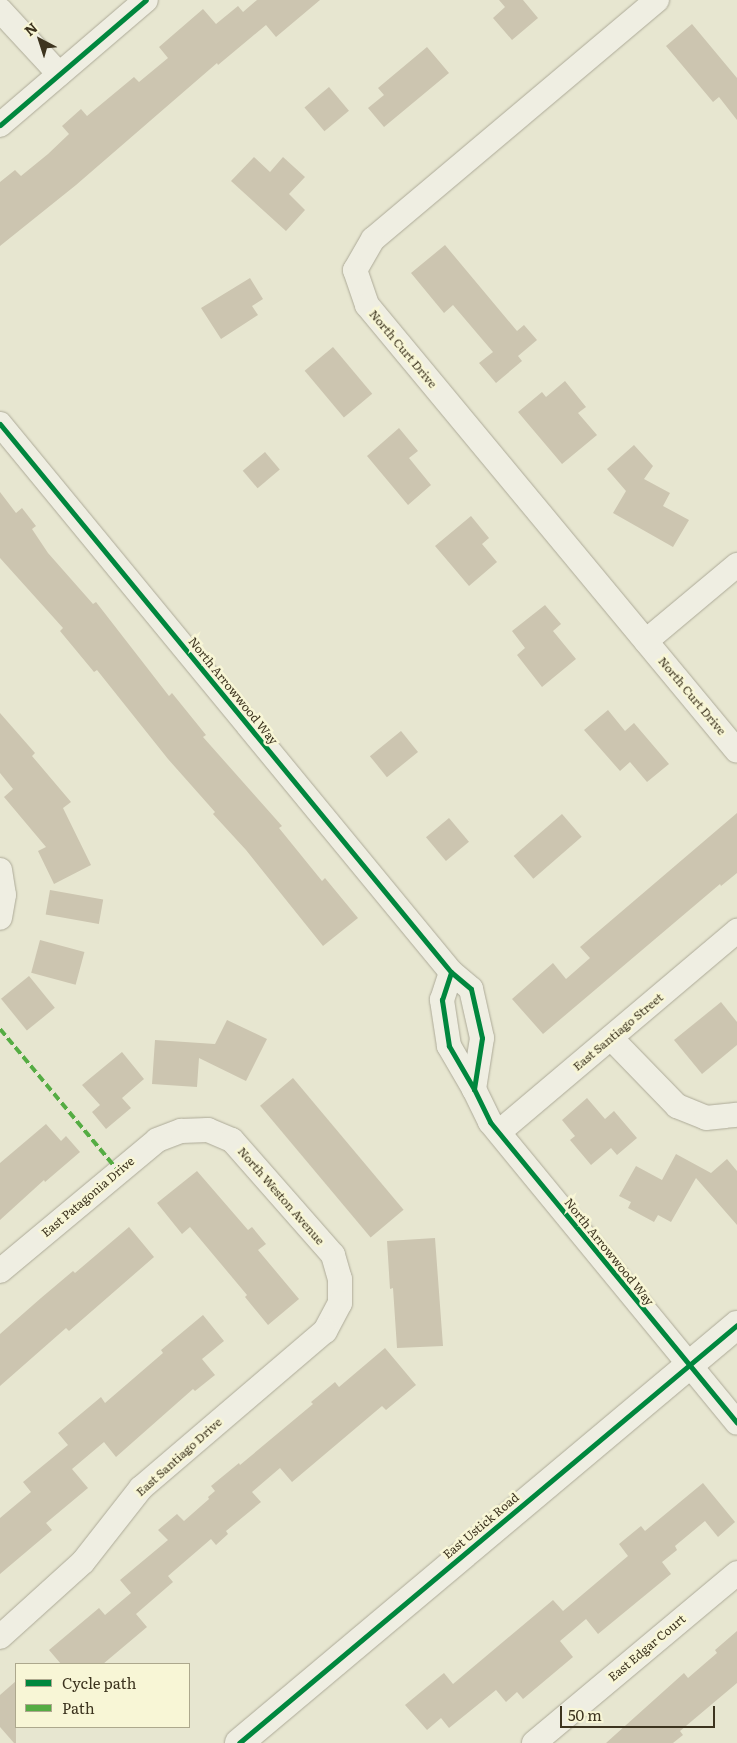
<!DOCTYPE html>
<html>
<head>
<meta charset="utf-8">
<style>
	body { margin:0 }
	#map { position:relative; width:737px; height:1743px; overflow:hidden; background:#e7e6d0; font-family:Literata,serif }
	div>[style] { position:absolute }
	.building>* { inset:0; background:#ccc5b0; transform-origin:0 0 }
	.roads { filter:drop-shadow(0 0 1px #adaa98) drop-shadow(0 0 1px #adaa98) }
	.minor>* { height:24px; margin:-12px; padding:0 12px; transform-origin:12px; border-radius:12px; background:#efeee2 }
	.secondary>* { height:28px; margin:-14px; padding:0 14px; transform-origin:14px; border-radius:14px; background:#efeee2 }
	.quiet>* { height:4px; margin-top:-2px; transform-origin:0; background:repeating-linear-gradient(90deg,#55ac43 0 8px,transparent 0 12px) }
	.cycleway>* { height:5px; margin:-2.5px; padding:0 2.5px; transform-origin:2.5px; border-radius:2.5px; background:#00873e }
	span { translate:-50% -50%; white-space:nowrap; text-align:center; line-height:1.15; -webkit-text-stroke:5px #f8f6d6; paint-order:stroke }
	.street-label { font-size:12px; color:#3d341f }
	.legend { position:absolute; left:15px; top:1663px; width:175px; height:65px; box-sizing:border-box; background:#f8f6d6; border:1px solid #ada88d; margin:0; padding:6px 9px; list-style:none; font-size:15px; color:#3d341f }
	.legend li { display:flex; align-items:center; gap:10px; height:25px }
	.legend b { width:25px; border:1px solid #ada88d }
	.north { position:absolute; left:15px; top:15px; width:50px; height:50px; -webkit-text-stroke:4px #f8f6d6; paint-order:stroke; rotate:320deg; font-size:14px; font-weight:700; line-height:20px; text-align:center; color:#3d341f }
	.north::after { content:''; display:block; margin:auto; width:18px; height:22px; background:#3d341f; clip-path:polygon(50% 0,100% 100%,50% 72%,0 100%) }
	.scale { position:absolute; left:560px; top:1706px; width:155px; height:22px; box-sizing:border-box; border:2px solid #3d341f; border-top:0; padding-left:6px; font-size:15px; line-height:18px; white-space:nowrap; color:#3d341f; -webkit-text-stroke:4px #f8f6d6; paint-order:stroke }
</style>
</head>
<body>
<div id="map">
	<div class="building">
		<i style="clip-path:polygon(257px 0,320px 0,276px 37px,266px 25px,218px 65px,217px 63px,76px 185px,0 246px,0 182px,15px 170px,21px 176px,48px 154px,69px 134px,62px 126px,81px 109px,87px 116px,134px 77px,139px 82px,168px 58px,159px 47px,203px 9px,216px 24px,238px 6px,243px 12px)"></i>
		<i style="clip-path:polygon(499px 0,523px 0,538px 18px,512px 40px,493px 18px,505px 7px)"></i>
		<i style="clip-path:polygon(692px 24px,737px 78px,737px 120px,719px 97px,713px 102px,666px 46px)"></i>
		<i style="clip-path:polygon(427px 47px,449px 73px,384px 127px,368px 108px,384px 95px,378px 88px)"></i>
		<i style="left:329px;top:87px;width:31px;height:32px;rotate:50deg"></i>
		<i style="clip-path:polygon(254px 157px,270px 172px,283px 157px,305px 177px,289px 194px,305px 210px,286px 231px,231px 181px)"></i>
		<i style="clip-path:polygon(445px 245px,517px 331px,524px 325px,537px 340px,518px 356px,522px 361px,496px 383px,479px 363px,493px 352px,453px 305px,444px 313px,411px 273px)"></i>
		<i style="clip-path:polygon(250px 278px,263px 299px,252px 306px,258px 315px,221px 339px,201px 308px)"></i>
		<i style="left:333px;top:347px;width:61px;height:37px;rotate:50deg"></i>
		<i style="clip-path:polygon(565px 381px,586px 407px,578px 413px,597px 435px,562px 464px,518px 412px,542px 392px,546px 397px)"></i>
		<i style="clip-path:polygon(399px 428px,418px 451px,409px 458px,431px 485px,408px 505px,367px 456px)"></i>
		<i style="clip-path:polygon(634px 445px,653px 466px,644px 479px,670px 493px,663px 506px,689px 520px,673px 547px,613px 513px,626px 491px,607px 469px)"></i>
		<i style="left:265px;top:452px;width:23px;height:29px;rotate:50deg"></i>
		<i style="clip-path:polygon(0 492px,16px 513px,22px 508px,36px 526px,32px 529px,48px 553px,93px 604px,96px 602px,169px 696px,172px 693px,206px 735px,203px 737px,282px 826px,279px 828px,322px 881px,325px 878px,358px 918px,323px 946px,246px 850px,213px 814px,215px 812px,168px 759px,97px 670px,94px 672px,60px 631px,63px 628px,0 558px)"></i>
		<i style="clip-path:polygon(471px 516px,489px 538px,482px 544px,497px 562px,469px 586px,435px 546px)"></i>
		<i style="clip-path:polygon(545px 605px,561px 624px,553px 631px,576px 659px,542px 687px,517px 655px,525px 648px,512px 631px)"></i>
		<i style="clip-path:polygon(608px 710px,625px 731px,634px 723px,669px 764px,647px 782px,630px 762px,620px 771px,584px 730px)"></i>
		<i style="clip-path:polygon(0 713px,35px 753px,32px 756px,71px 802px,63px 808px,91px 865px,54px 884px,38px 851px,46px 847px,4px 797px,13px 789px,0 773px)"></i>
		<i style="left:401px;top:731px;width:27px;height:40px;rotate:51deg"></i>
		<i style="clip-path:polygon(737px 813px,737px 873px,721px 886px,720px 884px,543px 1034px,512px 999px,553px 963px,566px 979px,590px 958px,580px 947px)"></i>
		<i style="left:562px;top:814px;width:30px;height:64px;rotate:49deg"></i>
		<i style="left:449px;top:818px;width:31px;height:30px;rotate:50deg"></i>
		<i style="left:50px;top:890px;width:54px;height:25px;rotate:10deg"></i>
		<i style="left:40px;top:940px;width:46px;height:34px;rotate:15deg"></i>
		<i style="left:29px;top:976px;width:41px;height:36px;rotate:51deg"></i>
		<i style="clip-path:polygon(721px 1002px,737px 1022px,737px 1045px,702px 1074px,674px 1040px)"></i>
		<i style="clip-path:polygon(227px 1020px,267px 1039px,246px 1081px,199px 1058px,197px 1087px,152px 1084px,155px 1040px,215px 1044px)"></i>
		<i style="clip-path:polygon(122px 1052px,144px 1079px,122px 1098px,131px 1108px,106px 1129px,92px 1112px,100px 1105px,82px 1085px)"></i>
		<i style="left:293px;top:1078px;width:172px;height:43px;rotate:50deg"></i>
		<i style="clip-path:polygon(587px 1098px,605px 1119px,614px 1111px,637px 1138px,617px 1155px,611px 1148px,591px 1165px,570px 1140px,575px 1136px,562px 1120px)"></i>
		<i style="clip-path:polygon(46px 1124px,61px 1141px,66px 1136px,80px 1152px,45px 1182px,44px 1180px,0 1220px,0 1163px)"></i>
		<i style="clip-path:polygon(676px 1154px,711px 1173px,727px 1159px,737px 1171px,737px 1225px,696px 1178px,671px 1222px,658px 1215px,654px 1222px,628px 1208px,631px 1202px,619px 1196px,636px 1166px,662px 1180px)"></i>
		<i style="clip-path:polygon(197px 1171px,248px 1230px,252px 1227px,266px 1244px,258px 1250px,299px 1299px,268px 1325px,245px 1297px,247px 1295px,190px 1227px,182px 1234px,157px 1203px)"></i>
		<i style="clip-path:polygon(129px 1227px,154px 1257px,69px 1331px,66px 1328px,0 1386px,0 1334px,41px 1298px,73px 1271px,75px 1273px)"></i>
		<i style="clip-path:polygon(435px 1238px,443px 1346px,397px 1348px,393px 1288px,390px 1289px,387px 1241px)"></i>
		<i style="clip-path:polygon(203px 1315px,224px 1341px,202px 1359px,215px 1375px,195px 1391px,193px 1389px,116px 1457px,104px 1442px,72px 1469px,88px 1488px,46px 1523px,52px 1530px,0 1574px,0 1518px,31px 1492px,23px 1482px,68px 1445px,58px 1433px,101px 1397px,105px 1403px,163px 1353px,161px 1350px)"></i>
		<i style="clip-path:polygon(385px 1348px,416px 1385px,386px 1410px,382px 1406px,292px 1482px,280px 1468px,252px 1492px,261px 1502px,226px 1531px,228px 1534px,216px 1545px,211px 1539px,168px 1576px,173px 1582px,136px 1614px,147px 1627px,103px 1664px,61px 1664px,49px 1650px,99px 1608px,105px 1615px,131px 1593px,120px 1580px,168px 1540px,158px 1530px,177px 1514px,184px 1521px,209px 1499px,208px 1497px,215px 1491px,211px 1486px,239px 1463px,240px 1465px,313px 1404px,311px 1402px,335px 1382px,339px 1387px)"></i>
		<i style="clip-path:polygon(703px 1483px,735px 1522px,718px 1537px,705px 1521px,675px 1546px,677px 1550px,662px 1562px,671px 1574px,598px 1634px,586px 1619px,560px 1641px,573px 1657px,523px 1699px,517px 1692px,506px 1702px,496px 1690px,449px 1728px,441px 1718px,427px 1730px,405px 1705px,444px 1673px,453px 1684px,553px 1600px,563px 1611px,628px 1556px,619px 1544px,641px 1526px,645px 1531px)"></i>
		<i style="clip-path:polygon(737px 1631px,737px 1683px,680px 1731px,683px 1735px,673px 1743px,606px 1743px,684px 1673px,688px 1678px,717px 1653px,715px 1650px)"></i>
		<i style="clip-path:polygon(16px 1681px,16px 1743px,14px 1743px,0 1727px,0 1695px)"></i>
	</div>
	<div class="roads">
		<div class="minor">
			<i style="left:657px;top:0;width:371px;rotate:139.9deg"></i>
			<i style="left:373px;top:239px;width:36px;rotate:120deg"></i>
			<i style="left:355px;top:270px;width:37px;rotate:71deg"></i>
			<i style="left:367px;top:305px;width:579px;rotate:50.32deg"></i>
			<i style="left:0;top:10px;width:87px;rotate:47.3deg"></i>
			<i style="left:0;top:125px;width:192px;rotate:-40.6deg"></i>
			<i style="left:0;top:424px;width:710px;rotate:50.55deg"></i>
			<i style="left:451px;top:972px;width:26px;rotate:40deg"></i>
			<i style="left:471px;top:989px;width:50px;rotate:77.3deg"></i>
			<i style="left:482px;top:1038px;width:52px;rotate:98.9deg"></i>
			<i style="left:474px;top:1089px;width:50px;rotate:-120.2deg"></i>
			<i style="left:449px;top:1046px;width:47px;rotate:-98.7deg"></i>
			<i style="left:442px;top:1000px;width:29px;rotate:-72deg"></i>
			<i style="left:646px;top:641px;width:119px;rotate:-39.9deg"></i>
			<i style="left:0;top:870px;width:25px;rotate:81deg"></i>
			<i style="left:4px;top:895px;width:23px;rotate:100deg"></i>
			<i style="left:611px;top:1038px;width:95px;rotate:45.9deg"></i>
			<i style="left:677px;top:1106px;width:31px;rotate:22deg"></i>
			<i style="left:706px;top:1118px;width:31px;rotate:-6deg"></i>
			<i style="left:474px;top:1089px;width:37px;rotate:64deg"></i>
			<i style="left:490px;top:1122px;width:389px;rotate:50.6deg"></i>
			<i style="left:499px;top:1132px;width:312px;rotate:-40.2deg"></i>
			<i style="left:0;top:1271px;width:204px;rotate:-39.8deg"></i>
			<i style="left:157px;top:1140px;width:26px;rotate:-21deg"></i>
			<i style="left:181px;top:1131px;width:27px;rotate:-2deg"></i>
			<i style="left:208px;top:1130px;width:26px;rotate:23deg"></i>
			<i style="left:232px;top:1140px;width:153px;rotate:48.7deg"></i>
			<i style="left:333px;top:1255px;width:25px;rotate:74deg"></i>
			<i style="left:340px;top:1279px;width:24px;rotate:90deg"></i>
			<i style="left:340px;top:1303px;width:32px;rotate:118deg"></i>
			<i style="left:325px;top:1331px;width:242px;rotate:139.5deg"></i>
			<i style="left:141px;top:1488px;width:94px;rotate:128.1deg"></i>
			<i style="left:83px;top:1562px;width:112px;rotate:137.9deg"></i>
			<i style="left:534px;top:1743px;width:265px;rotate:-39.9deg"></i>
		</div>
		<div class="secondary">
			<i style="left:239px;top:1743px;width:650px;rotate:-40.01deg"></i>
		</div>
	</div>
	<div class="quiet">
		<i style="left:0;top:1029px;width:186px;rotate:50.2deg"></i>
	</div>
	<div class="cycleway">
		<i style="left:0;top:125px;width:192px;rotate:-40.6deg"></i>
		<i style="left:0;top:424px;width:710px;rotate:50.55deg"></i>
		<i style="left:451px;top:972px;width:26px;rotate:40deg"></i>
		<i style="left:471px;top:989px;width:50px;rotate:77.3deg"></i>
		<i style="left:482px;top:1038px;width:52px;rotate:98.9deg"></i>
		<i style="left:474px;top:1089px;width:50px;rotate:-120.2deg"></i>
		<i style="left:449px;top:1046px;width:47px;rotate:-98.7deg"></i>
		<i style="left:442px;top:1000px;width:29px;rotate:-72deg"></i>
		<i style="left:474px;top:1089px;width:37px;rotate:64deg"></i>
		<i style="left:490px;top:1122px;width:389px;rotate:50.6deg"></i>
		<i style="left:239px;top:1743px;width:650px;rotate:-40.01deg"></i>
	</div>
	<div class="street-label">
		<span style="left:403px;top:349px;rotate:50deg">North Curt Drive</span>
		<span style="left:233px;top:691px;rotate:51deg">North Arrowwood Way</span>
		<span style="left:692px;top:696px;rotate:50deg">North Curt Drive</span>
		<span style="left:618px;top:1032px;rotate:-40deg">East Santiago Street</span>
		<span style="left:281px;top:1196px;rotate:49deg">North Weston Avenue</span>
		<span style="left:88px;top:1197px;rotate:-40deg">East Patagonia Drive</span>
		<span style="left:609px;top:1252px;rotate:51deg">North Arrowwood Way</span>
		<span style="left:179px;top:1457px;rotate:-42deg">East Santiago Drive</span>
		<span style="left:481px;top:1526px;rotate:-40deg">East Ustick Road</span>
		<span style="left:647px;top:1648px;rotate:-40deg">East Edgar Court</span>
	</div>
	<ul class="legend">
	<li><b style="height:6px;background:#00873e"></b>Cycle path</li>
	<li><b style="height:6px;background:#55ac43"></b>Path</li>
	</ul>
	<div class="north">N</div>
	<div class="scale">50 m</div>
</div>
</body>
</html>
